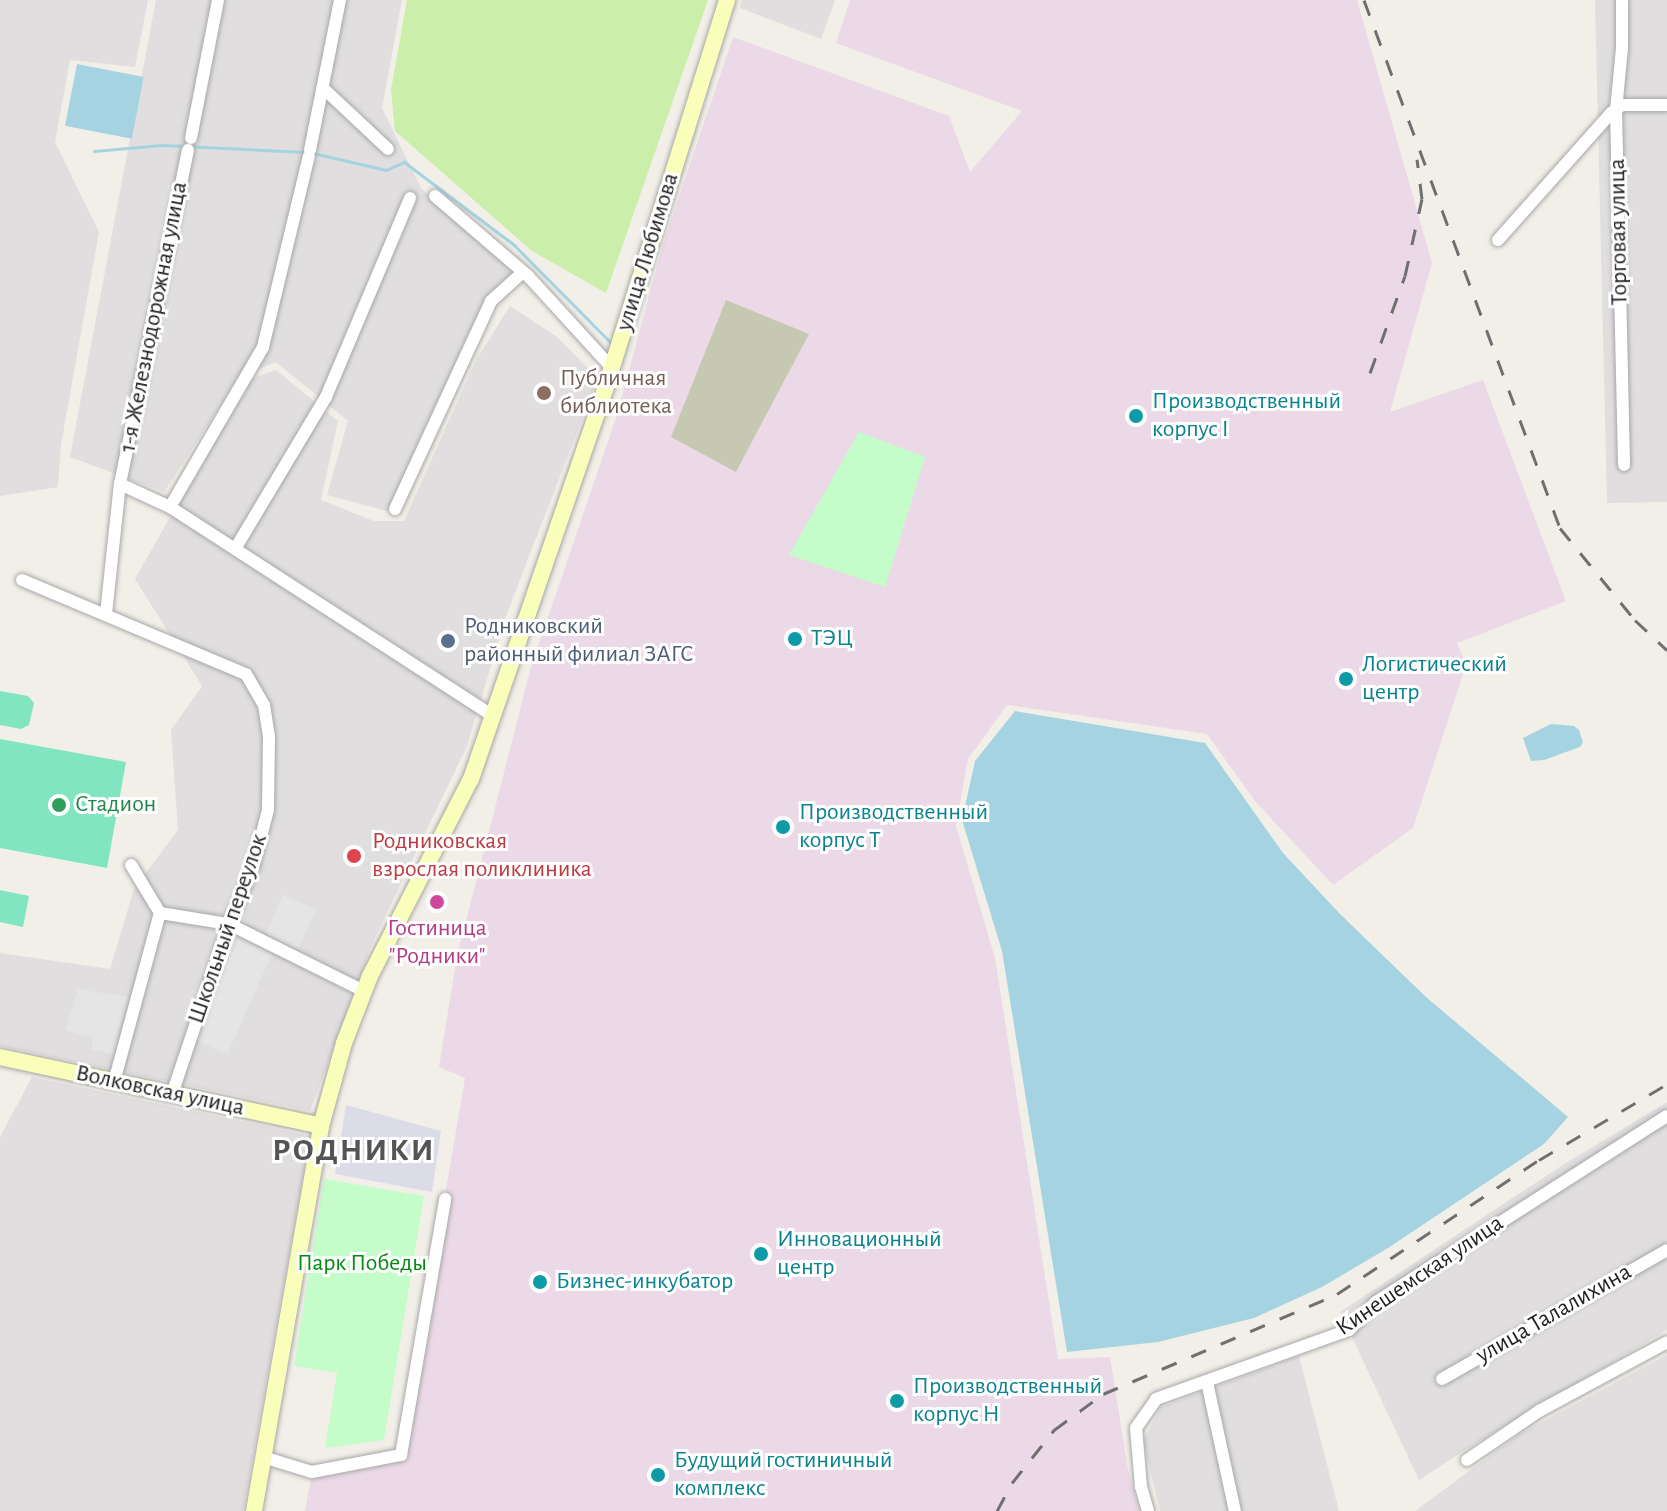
<!DOCTYPE html>
<html>
<head>
<meta charset="utf-8">
<style>
	body { margin:0 }
	#map { position:relative; width:1667px; height:1511px; overflow:hidden; background:#f2efe8; font-family:"Alegreya Sans",sans-serif }
	div>[style] { position:absolute }
	.residential>* { inset:0; background:#e0dede }
	.industrial>* { inset:0; background:#ecd9e8 }
	.construction>* { inset:0; background:#c7c8b2 }
	.grass>* { inset:0; background:#cbeeab }
	.park>* { inset:0; background:#c4fdca }
	.pitch>* { inset:0; background:#82e5c1 }
	.parking>* { inset:0; background:#e5e5e5; transform-origin:0 0 }
	.plaza>* { inset:0; background:#dcdce8 }
	.water>* { inset:0; background:#a6d3e2; transform-origin:0 0 }
	.stream>* { height:3px; margin:-1.5px; padding:0 1.5px; transform-origin:1.5px; border-radius:1.5px; background:#a6d3e2 }
	.roads { filter:drop-shadow(0 0 2px #a8a8a8) drop-shadow(0 0 2px #a8a8a8) }
	.street>* { height:12px; margin:-6px; padding:0 6px; transform-origin:6px; border-radius:6px; background:#fff }
	.secondary>* { height:16px; margin:-8px; padding:0 8px; transform-origin:8px; border-radius:8px; background:#f9feba }
	.rail>* { height:3px; margin-top:-1.5px; transform-origin:0; background:repeating-linear-gradient(90deg,#6f6f6f 0 16px,transparent 0 32px) }
	.dots>* { width:22px; height:22px; translate:-50% -50%; box-sizing:border-box; border:4px solid #fff; border-radius:50% }
	span { translate:-50% -50%; white-space:nowrap; text-align:center; line-height:1.15; -webkit-text-stroke:6px #fff; paint-order:stroke }
	.street-label { font-size:24px; color:#212121 }
	.education-label { font-size:24px; color:#785e54 }
	.left { translate:0 -50%; text-align:left }
	.culture-label { font-size:24px; color:#0d838f }
	.service-label { font-size:24px; color:#4e5e75 }
	.leisure-label { font-size:24px; color:#27864d }
	.health-label { font-size:24px; color:#be3a42 }
	.hotel-label { font-size:24px; color:#b23c85 }
	.park-label { font-size:24px; color:#058a13 }
	.district-label { font-size:32px; color:#545454; font-weight:700; letter-spacing:2px }
</style>
</head>
<body>
<div id="map">
	<div class="residential">
		<i style="clip-path:polygon(0 0,148px 0,135px 67px,70px 60px,55px 142px,99px 232px,61px 445px,58px 487px,0 496px)"></i>
		<i style="clip-path:polygon(156px 0,402px 0,382px 108px,421px 188px,525px 278px,498px 303px,466px 363px,398px 514px,327px 495px,348px 421px,276px 362px,239px 377px,164px 492px,70px 457px)"></i>
		<i style="clip-path:polygon(742px 0,835px 0,821px 39px,740px 8px)"></i>
		<i style="clip-path:polygon(1595px 0,1667px 0,1667px 502px,1607px 503px)"></i>
		<i style="clip-path:polygon(510px 306px,557px 337px,598px 378px,506px 616px,467px 746px,372px 944px,310px 1111px,0 1046px,0 953px,110px 969px,134px 889px,178px 830px,171px 730px,202px 686px,135px 579px,248px 380px,276px 370px,338px 421px,321px 500px,374px 521px,404px 521px,476px 360px)"></i>
		<i style="clip-path:polygon(32px 1077px,310px 1136px,243px 1511px,0 1511px,0 1137px)"></i>
		<i style="clip-path:polygon(1667px 1102px,1667px 1330px,1468px 1448px,1419px 1480px,1340px 1312px,1561px 1166px)"></i>
		<i style="clip-path:polygon(1667px 1355px,1667px 1511px,1415px 1511px,1518px 1435px)"></i>
		<i style="clip-path:polygon(1299px 1356px,1339px 1511px,1160px 1511px,1143px 1441px,1161px 1407px)"></i>
	</div>
	<div class="industrial">
		<i style="clip-path:polygon(850px 0,1357px 0,1432px 263px,1390px 412px,1483px 380px,1566px 601px,1457px 643px,1466px 665px,1413px 828px,1333px 885px,1255px 801px,1207px 734px,1007px 705px,968px 759px,956px 826px,995px 958px,1058px 1359px,1110px 1357px,1128px 1470px,1140px 1511px,305px 1511px,312px 1472px,401px 1454px,465px 1078px,439px 1067px,457px 956px,531px 667px,617px 415px,663px 244px,733px 37px,949px 116px,970px 172px,1022px 111px,836px 43px)"></i>
	</div>
	<div class="construction">
		<i style="clip-path:polygon(726px 300px,809px 334px,736px 472px,671px 437px)"></i>
	</div>
	<div class="grass">
		<i style="clip-path:polygon(407px 0,708px 0,606px 293px,532px 251px,395px 131px,391px 90px)"></i>
	</div>
	<div class="park">
		<i style="clip-path:polygon(859px 432px,925px 457px,885px 587px,789px 555px)"></i>
		<i style="clip-path:polygon(324px 1179px,424px 1196px,384px 1440px,325px 1448px,337px 1373px,294px 1366px)"></i>
	</div>
	<div class="pitch">
		<i style="clip-path:polygon(0 691px,28px 696px,34px 703px,29px 725px,21px 729px,0 725px)"></i>
		<i style="clip-path:polygon(0 739px,126px 762px,107px 868px,0 848px)"></i>
		<i style="clip-path:polygon(0 890px,29px 896px,23px 927px,0 922px)"></i>
	</div>
	<div class="parking">
		<i style="left:283px;top:895px;width:36px;height:44px;rotate:24deg"></i>
		<i style="left:239px;top:939px;width:36px;height:110px;rotate:24deg"></i>
		<i style="clip-path:polygon(78px 989px,128px 997px,114px 1054px,91px 1049px,93px 1038px,65px 1030px)"></i>
	</div>
	<div class="plaza">
		<i style="clip-path:polygon(346px 1105px,441px 1131px,432px 1192px,335px 1174px)"></i>
	</div>
	<div class="water">
		<i style="left:77px;top:64px;width:68px;height:63px;rotate:11deg"></i>
		<i style="clip-path:polygon(1015px 711px,1205px 743px,1283px 853px,1340px 914px,1426px 997px,1568px 1117px,1544px 1144px,1388px 1248px,1322px 1287px,1254px 1318px,1158px 1342px,1067px 1352px,1002px 951px,962px 820px,975px 761px)"></i>
		<i style="clip-path:polygon(1551px 724px,1574px 726px,1579px 730px,1583px 742px,1580px 747px,1544px 760px,1531px 761px,1523px 738px)"></i>
	</div>
	<div class="stream">
		<i style="left:94px;top:151px;width:68px;rotate:-5deg"></i>
		<i style="left:162px;top:145px;width:143px;rotate:2.8deg"></i>
		<i style="left:313px;top:153px;width:75px;rotate:13.1deg"></i>
		<i style="left:386px;top:170px;width:20px;rotate:-24deg"></i>
		<i style="left:404px;top:162px;width:138px;rotate:37deg"></i>
		<i style="left:514px;top:245px;width:139px;rotate:45.3deg"></i>
	</div>
	<div class="roads">
		<div class="street">
			<i style="left:1622px;top:0;width:48px;rotate:90deg"></i>
			<i style="left:1622px;top:48px;width:62px;rotate:95.5deg"></i>
			<i style="left:1616px;top:110px;width:355px;rotate:88.7deg"></i>
			<i style="left:323px;top:88px;width:89px;rotate:43.2deg"></i>
			<i style="left:191px;top:138px;width:141px;rotate:-78.9deg"></i>
			<i style="left:310px;top:150px;width:153px;rotate:-78.7deg"></i>
			<i style="left:435px;top:196px;width:123px;rotate:40.7deg"></i>
			<i style="left:528px;top:276px;width:123px;rotate:47.6deg"></i>
			<i style="left:1498px;top:240px;width:170px;rotate:-48.3deg"></i>
			<i style="left:1611px;top:113px;width:14px;rotate:-36deg"></i>
			<i style="left:1622px;top:105px;width:45px"></i>
			<i style="left:120px;top:484px;width:55px;rotate:24.7deg"></i>
			<i style="left:170px;top:507px;width:385px;rotate:32.9deg"></i>
			<i style="left:170px;top:507px;width:185px;rotate:-59.8deg"></i>
			<i style="left:263px;top:347px;width:196px;rotate:-76.5deg"></i>
			<i style="left:395px;top:509px;width:229px;rotate:-65.2deg"></i>
			<i style="left:491px;top:301px;width:43px;rotate:-42.2deg"></i>
			<i style="left:235px;top:549px;width:177px;rotate:-59.1deg"></i>
			<i style="left:326px;top:397px;width:216px;rotate:-67.1deg"></i>
			<i style="left:22px;top:580px;width:243px;rotate:22.8deg"></i>
			<i style="left:246px;top:674px;width:36px;rotate:60deg"></i>
			<i style="left:264px;top:705px;width:32px;rotate:81deg"></i>
			<i style="left:269px;top:737px;width:73px;rotate:90.8deg"></i>
			<i style="left:268px;top:810px;width:59px;rotate:104.7deg"></i>
			<i style="left:253px;top:867px;width:62px;rotate:112.8deg"></i>
			<i style="left:229px;top:924px;width:179px;rotate:108.5deg"></i>
			<i style="left:106px;top:614px;width:131px;rotate:-83.9deg"></i>
			<i style="left:120px;top:484px;width:341px;rotate:-78.5deg"></i>
			<i style="left:160px;top:913px;width:70px;rotate:9.1deg"></i>
			<i style="left:229px;top:924px;width:151px;rotate:26.4deg"></i>
			<i style="left:114px;top:1082px;width:175px;rotate:-74.8deg"></i>
			<i style="left:160px;top:913px;width:56px;rotate:-121.1deg"></i>
			<i style="left:1442px;top:1379px;width:259px;rotate:-29.8deg"></i>
			<i style="left:1207px;top:1382px;width:132px;rotate:77.8deg"></i>
			<i style="left:263px;top:1457px;width:51px;rotate:17deg"></i>
			<i style="left:312px;top:1472px;width:91px;rotate:-10.8deg"></i>
			<i style="left:401px;top:1455px;width:260px;rotate:-80.2deg"></i>
			<i style="left:1467px;top:1460px;width:87px;rotate:-34.2deg"></i>
			<i style="left:1539px;top:1411px;width:145px;rotate:-28.3deg"></i>
			<i style="left:1148px;top:1511px;width:25px;rotate:-106deg"></i>
			<i style="left:1141px;top:1487px;width:59px;rotate:-94.8deg"></i>
			<i style="left:1136px;top:1428px;width:35px;rotate:-55deg"></i>
			<i style="left:1156px;top:1399px;width:205px;rotate:-19.7deg"></i>
			<i style="left:1349px;top:1330px;width:39px;rotate:-46deg"></i>
			<i style="left:1376px;top:1302px;width:345px;rotate:-32.6deg"></i>
		</div>
		<div class="secondary">
			<i style="left:0;top:1057px;width:328px;rotate:12.1deg"></i>
			<i style="left:254px;top:1511px;width:391px;rotate:-80.1deg"></i>
			<i style="left:321px;top:1126px;width:86px;rotate:-74.5deg"></i>
			<i style="left:344px;top:1043px;width:72px;rotate:-68.8deg"></i>
			<i style="left:370px;top:976px;width:221px;rotate:-62.9deg"></i>
			<i style="left:471px;top:779px;width:422px;rotate:-71deg"></i>
			<i style="left:608px;top:380px;width:398px;rotate:-72.6deg"></i>
		</div>
	</div>
	<div class="rail">
		<i style="left:1364px;top:0;width:563px;rotate:69.63deg"></i>
		<i style="left:1560px;top:528px;width:119px;rotate:50.8deg"></i>
		<i style="left:1635px;top:620px;width:44px;rotate:43.2deg"></i>
		<i style="left:1370px;top:373px;width:103px;rotate:-70.2deg"></i>
		<i style="left:1405px;top:276px;width:79px;rotate:-77.6deg"></i>
		<i style="left:1422px;top:199px;width:40px;rotate:-97.1deg"></i>
		<i style="left:997px;top:1511px;width:32px;rotate:-62deg"></i>
		<i style="left:1012px;top:1483px;width:68px;rotate:-51.6deg"></i>
		<i style="left:1054px;top:1430px;width:61px;rotate:-36.3deg"></i>
		<i style="left:1103px;top:1394px;width:254px;rotate:-23.1deg"></i>
		<i style="left:1337px;top:1294px;width:242px;rotate:-33.6deg"></i>
		<i style="left:1539px;top:1160px;width:149px;rotate:-30.7deg"></i>
	</div>
	<div class="dots">
		<i style="left:544px;top:393px;background:#8d6e63"></i>
		<i style="left:1136px;top:416px;background:#0f9aa8"></i>
		<i style="left:795px;top:639px;background:#0f9aa8"></i>
		<i style="left:448px;top:641px;background:#5c6f8a"></i>
		<i style="left:1346px;top:679px;background:#0f9aa8"></i>
		<i style="left:59px;top:805px;background:#2e9e5b"></i>
		<i style="left:783px;top:827px;background:#0f9aa8"></i>
		<i style="left:354px;top:856px;background:#e0444e"></i>
		<i style="left:437px;top:902px;background:#d1479c"></i>
		<i style="left:761px;top:1254px;background:#0f9aa8"></i>
		<i style="left:540px;top:1282px;background:#0f9aa8"></i>
		<i style="left:897px;top:1401px;background:#0f9aa8"></i>
		<i style="left:658px;top:1475px;background:#0f9aa8"></i>
	</div>
	<div class="street-label">
		<span style="left:1619px;top:232px;rotate:-91deg">Торговая улица</span>
		<span style="left:648px;top:252px;rotate:-73deg">улица Любимова</span>
		<span style="left:154px;top:317px;rotate:-79deg">1-я Железнодорожная улица</span>
		<span style="left:228px;top:929px;rotate:-71deg">Школьный переулок</span>
		<span style="left:160px;top:1091px;rotate:12deg">Волковская улица</span>
		<span style="left:1420px;top:1276px;rotate:-34deg">Кинешемская улица</span>
		<span style="left:1554px;top:1314px;rotate:-30deg">улица Талалихина</span>
	</div>
	<div class="education-label">
		<span class="left" style="left:560px;top:393px">Публичная<br>библиотека</span>
	</div>
	<div class="culture-label">
		<span class="left" style="left:1152px;top:416px">Производственный<br>корпус I</span>
		<span class="left" style="left:811px;top:639px">ТЭЦ</span>
		<span class="left" style="left:1362px;top:679px">Логистический<br>центр</span>
		<span class="left" style="left:799px;top:827px">Производственный<br>корпус T</span>
		<span class="left" style="left:777px;top:1254px">Инновационный<br>центр</span>
		<span class="left" style="left:556px;top:1282px">Бизнес-инкубатор</span>
		<span class="left" style="left:913px;top:1401px">Производственный<br>корпус H</span>
		<span class="left" style="left:674px;top:1475px">Будущий гостиничный<br>комплекс</span>
	</div>
	<div class="service-label">
		<span class="left" style="left:464px;top:641px">Родниковский<br>районный филиал ЗАГС</span>
	</div>
	<div class="leisure-label">
		<span class="left" style="left:75px;top:805px">Стадион</span>
	</div>
	<div class="health-label">
		<span class="left" style="left:372px;top:856px">Родниковская<br>взрослая поликлиника</span>
	</div>
	<div class="hotel-label">
		<span style="left:437px;top:943px">Гостиница<br>"Родники"</span>
	</div>
	<div class="park-label">
		<span style="left:362px;top:1264px">Парк Победы</span>
	</div>
	<div class="district-label">
		<span style="left:354px;top:1150px">РОДНИКИ</span>
	</div>
</div>
</body>
</html>
